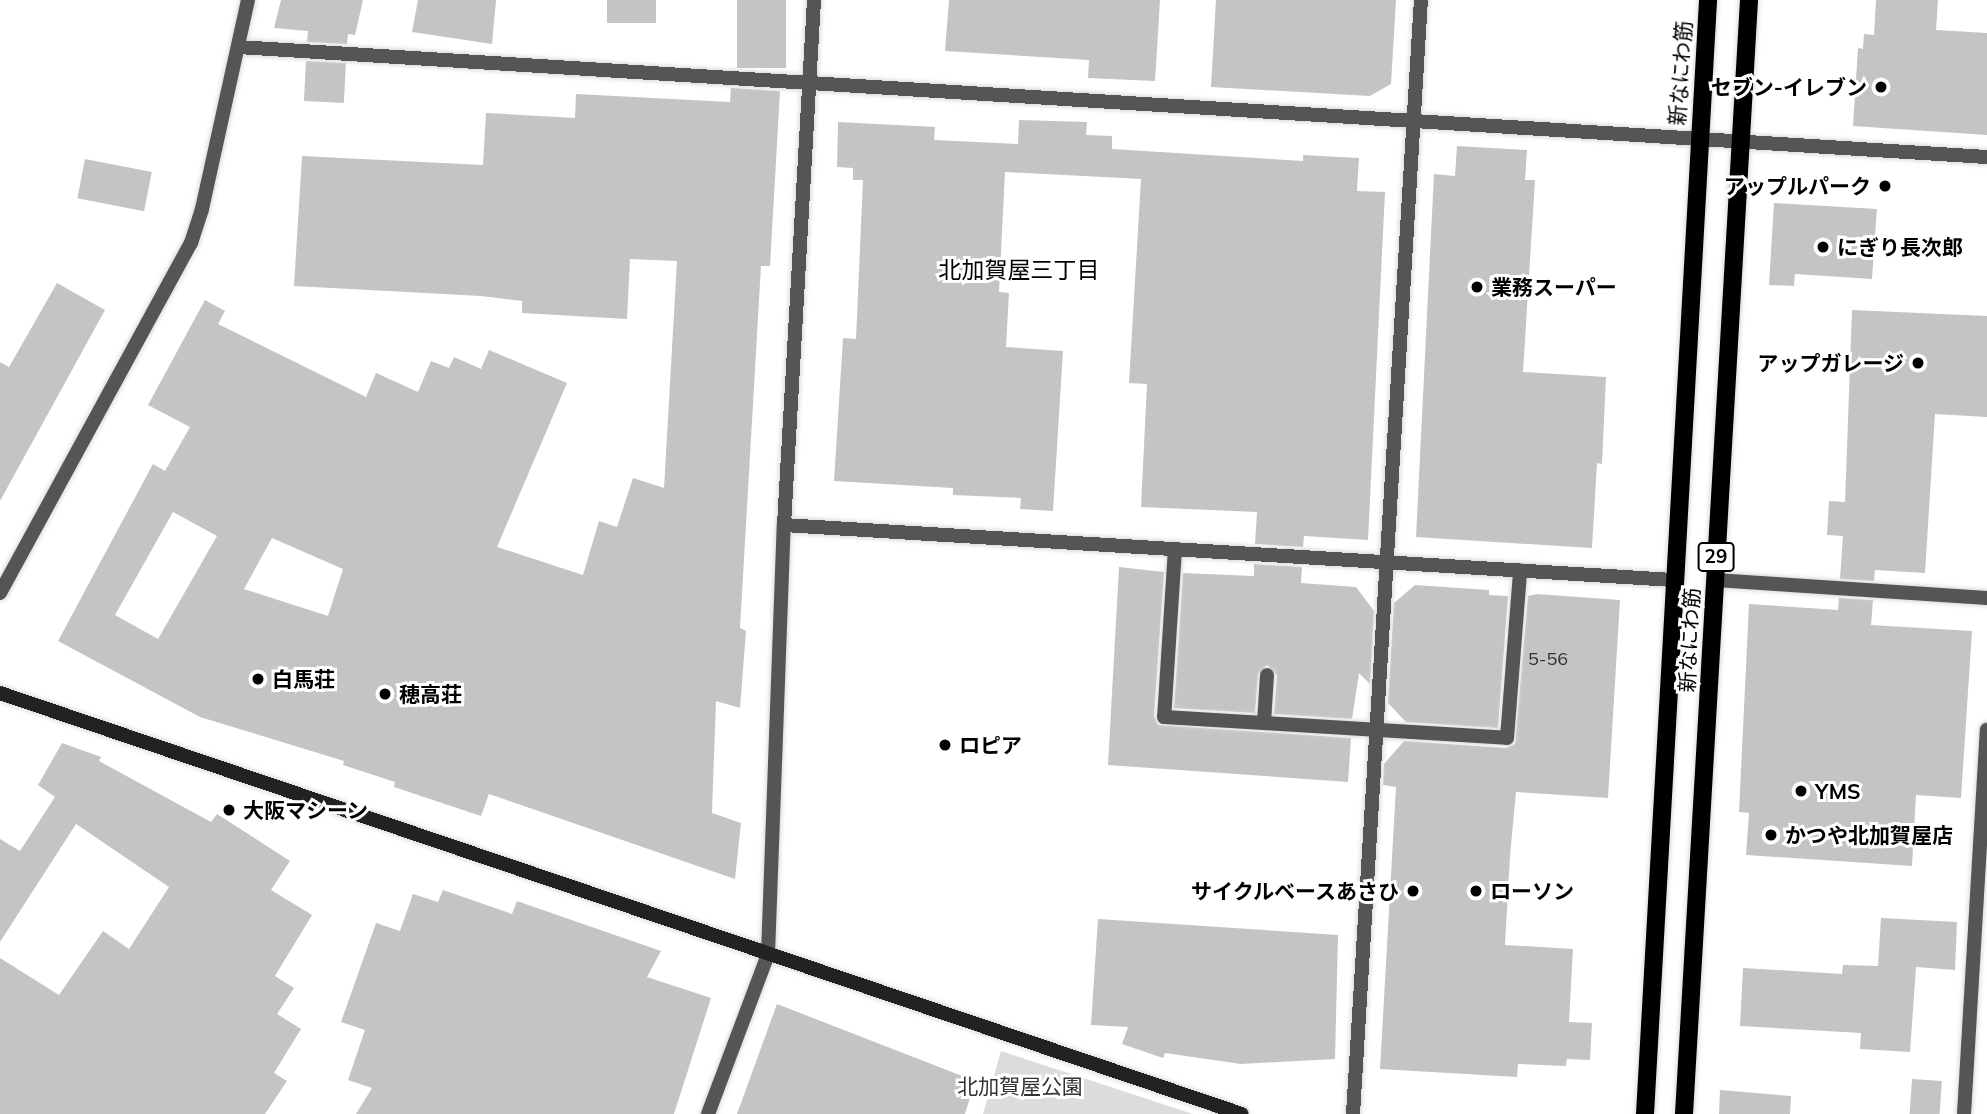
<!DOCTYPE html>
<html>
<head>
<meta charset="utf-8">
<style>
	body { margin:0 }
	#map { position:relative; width:1987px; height:1114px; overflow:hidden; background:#fff; font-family:Mulish,"Noto Sans JP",sans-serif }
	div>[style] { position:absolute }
	.green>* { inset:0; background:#dcdcdc }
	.building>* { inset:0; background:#c4c4c4; transform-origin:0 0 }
	.roads { filter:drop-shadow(0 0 2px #dbdbdb) drop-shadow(0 0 2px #dbdbdb) }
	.street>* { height:14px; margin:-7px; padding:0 7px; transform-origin:7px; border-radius:7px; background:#555 }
	.secondary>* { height:14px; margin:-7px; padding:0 7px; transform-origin:7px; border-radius:7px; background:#222 }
	.primary>* { height:18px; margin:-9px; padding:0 9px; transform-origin:9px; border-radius:9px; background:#000 }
	.dots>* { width:19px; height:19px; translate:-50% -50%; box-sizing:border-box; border:4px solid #fff; border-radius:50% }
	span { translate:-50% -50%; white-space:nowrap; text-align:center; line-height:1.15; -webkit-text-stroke:6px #fff; paint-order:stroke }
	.number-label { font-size:18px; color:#313131 }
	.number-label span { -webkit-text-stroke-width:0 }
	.shield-label span { padding:2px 5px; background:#fff; border:2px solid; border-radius:5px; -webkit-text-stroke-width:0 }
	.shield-label { font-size:19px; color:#000; font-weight:700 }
	.street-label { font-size:21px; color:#000 }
	.poi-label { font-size:21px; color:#000; font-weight:700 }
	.right { translate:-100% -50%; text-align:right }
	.left { translate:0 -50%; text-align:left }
	.park-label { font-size:21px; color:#333 }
	.neighbourhood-label { font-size:23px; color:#000 }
</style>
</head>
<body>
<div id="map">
	<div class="green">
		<i style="clip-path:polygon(1001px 1051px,1193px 1114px,983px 1114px)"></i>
	</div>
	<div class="building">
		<i style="clip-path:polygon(281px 0,363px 0,355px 35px,348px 34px,347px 44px,307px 42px,308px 31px,274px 28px)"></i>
		<i style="clip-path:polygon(418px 0,496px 0,492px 44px,412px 32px)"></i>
		<i style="left:607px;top:0;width:49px;height:23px"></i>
		<i style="left:737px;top:0;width:49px;height:68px"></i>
		<i style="clip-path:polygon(949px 0,1160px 0,1155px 81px,1088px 78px,1089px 60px,945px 51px)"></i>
		<i style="clip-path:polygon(1216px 0,1396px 0,1391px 84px,1370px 96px,1211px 87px)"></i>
		<i style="clip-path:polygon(1876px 0,1938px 0,1936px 30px,1987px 33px,1987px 135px,1853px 126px,1858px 48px,1863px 49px,1864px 34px,1874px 35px)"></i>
		<i style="left:306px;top:61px;width:40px;height:40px;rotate:3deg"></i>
		<i style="clip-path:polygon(evenodd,731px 88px,780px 91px,770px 266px,761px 266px,740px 628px,746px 631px,740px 708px,716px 701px,712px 813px,741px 823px,735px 879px,489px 794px,481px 816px,394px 787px,395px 782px,343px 765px,344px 761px,200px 717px,58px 641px,153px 464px,165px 471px,190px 427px,148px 405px,205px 300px,225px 311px,218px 324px,366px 397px,376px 373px,418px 392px,431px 361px,449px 368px,454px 357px,481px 369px,489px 350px,567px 383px,497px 547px,583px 575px,599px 521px,617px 527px,633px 478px,664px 488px,677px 261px,630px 259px,627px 319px,522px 313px,522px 301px,481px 296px,294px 286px,302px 156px,483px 165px,486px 113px,575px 118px,576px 94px,730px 102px,731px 88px,173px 512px,217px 536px,158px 639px,115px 615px,173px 512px,731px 88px,272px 538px,343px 569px,328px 616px,244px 589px,272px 538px)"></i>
		<i style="clip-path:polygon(1019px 120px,1087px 122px,1086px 135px,1112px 136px,1112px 149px,1303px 161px,1303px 155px,1359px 158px,1357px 191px,1385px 192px,1368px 540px,1304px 536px,1303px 547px,1255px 544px,1257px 512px,1141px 507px,1147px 384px,1129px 383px,1141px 179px,1005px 172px,999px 292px,1009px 293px,1006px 347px,1063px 351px,1053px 511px,1020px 509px,1021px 498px,953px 495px,953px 488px,834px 481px,843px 338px,856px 339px,863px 180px,853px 180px,853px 168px,837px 167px,838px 122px,935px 127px,934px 140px,1018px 144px)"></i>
		<i style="clip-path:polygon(1457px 146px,1527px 150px,1525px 180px,1535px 180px,1523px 372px,1606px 377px,1602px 464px,1597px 463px,1592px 548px,1416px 537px,1434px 174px,1455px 176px)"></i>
		<i style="left:85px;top:159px;width:68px;height:40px;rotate:11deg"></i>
		<i style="clip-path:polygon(1774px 203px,1877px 209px,1872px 279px,1795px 274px,1794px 286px,1769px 285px)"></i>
		<i style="clip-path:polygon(57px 283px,105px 310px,0 501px,0 362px,9px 367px)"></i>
		<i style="clip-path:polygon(1852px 310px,1987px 316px,1987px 417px,1935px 414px,1925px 573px,1875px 570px,1874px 581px,1840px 579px,1843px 536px,1827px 535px,1829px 501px,1845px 502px)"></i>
		<i style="clip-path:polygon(1254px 564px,1302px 567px,1301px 583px,1356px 587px,1374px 611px,1370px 684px,1359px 673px,1352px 719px,1274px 714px,1277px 675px,1267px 665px,1258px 674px,1255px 713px,1174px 708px,1183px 573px,1254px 576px)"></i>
		<i style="clip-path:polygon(1119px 567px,1164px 572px,1154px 716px,1158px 725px,1351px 738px,1348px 782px,1108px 765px)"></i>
		<i style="clip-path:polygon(1415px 585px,1489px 590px,1489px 595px,1508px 596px,1498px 728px,1406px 722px,1388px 703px,1394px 603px)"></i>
		<i style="clip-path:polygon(1537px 594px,1620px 600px,1608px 798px,1516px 792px,1510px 856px,1505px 945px,1573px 949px,1569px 1022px,1592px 1023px,1590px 1060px,1567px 1059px,1566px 1066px,1518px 1064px,1517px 1077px,1380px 1069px,1396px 787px,1383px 785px,1384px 764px,1404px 741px,1506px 748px,1515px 744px,1528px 596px)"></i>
		<i style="clip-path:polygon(1839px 598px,1873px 600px,1871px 625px,1972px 631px,1961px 798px,1916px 795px,1912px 866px,1746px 855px,1749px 813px,1739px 812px,1749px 604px,1838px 610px)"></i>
		<i style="clip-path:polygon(62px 743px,101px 757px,99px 761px,211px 822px,217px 814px,290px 861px,271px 890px,312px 915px,275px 976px,294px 988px,277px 1014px,301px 1029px,274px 1073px,287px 1081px,265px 1114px,0 1114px,0 958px,59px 995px,103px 931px,129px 949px,169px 887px,76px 824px,0 942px,0 839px,20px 851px,55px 797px,38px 785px)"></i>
		<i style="clip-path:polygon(443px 890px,512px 914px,517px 901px,661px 951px,647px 977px,711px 998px,674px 1114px,356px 1114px,372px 1088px,348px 1080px,365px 1030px,341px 1022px,376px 923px,400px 931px,413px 894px,438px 902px)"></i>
		<i style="clip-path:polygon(1881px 918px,1957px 922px,1955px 970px,1916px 967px,1910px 1052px,1860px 1049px,1861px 1033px,1740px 1026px,1743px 968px,1842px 974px,1843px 965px,1878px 966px)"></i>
		<i style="clip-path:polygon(1098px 919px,1338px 935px,1335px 1059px,1241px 1064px,1165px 1053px,1163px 1058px,1122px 1044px,1128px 1027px,1091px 1025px)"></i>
		<i style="clip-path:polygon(777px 1004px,975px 1081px,965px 1114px,737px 1114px)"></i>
		<i style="left:1912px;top:1079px;width:30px;height:35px;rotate:4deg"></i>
		<i style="clip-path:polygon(1720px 1090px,1791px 1096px,1790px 1114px,1719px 1114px)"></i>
	</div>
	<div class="roads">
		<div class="street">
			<i style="left:238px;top:47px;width:1752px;rotate:3.6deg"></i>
			<i style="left:784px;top:525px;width:892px;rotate:3.54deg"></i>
			<i style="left:1175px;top:549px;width:168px;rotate:93.7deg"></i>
			<i style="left:1164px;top:717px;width:100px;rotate:3.4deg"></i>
			<i style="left:1264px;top:723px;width:243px;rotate:3.5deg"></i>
			<i style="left:1507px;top:738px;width:168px;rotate:-85.5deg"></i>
			<i style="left:1715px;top:580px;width:273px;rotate:3.8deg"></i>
			<i style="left:0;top:593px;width:399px;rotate:-61.4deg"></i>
			<i style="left:191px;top:243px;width:36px;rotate:-72deg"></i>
			<i style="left:202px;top:209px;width:214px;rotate:-77.6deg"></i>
			<i style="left:1264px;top:723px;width:48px;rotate:-86.4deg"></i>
			<i style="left:708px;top:1114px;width:171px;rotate:-69.4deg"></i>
			<i style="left:768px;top:954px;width:429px;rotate:-87.9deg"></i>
			<i style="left:784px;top:525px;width:526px;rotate:-86.73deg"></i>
			<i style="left:1353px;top:1114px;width:1116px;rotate:-86.51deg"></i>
			<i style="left:1964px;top:1114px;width:385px;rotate:-86.6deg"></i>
		</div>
		<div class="secondary">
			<i style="left:0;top:693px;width:1311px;rotate:18.73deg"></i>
		</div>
		<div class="primary">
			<i style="left:1645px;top:1114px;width:1116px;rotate:-86.76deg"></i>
			<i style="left:1684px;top:1114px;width:1116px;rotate:-86.66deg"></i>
		</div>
	</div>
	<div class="dots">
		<i style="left:1881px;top:87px;background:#000"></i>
		<i style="left:1885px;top:186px;background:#000"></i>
		<i style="left:1823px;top:247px;background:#000"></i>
		<i style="left:1477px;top:287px;background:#000"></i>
		<i style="left:1918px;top:363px;background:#000"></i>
		<i style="left:258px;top:679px;background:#000"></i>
		<i style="left:385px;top:694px;background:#000"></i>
		<i style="left:945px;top:745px;background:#000"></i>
		<i style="left:1801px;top:791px;background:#000"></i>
		<i style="left:229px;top:810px;background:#000"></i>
		<i style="left:1771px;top:835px;background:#000"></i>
		<i style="left:1413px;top:891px;background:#000"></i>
		<i style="left:1476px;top:891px;background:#000"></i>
	</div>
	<div class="number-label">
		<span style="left:1548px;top:659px">5-56</span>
	</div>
	<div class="shield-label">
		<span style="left:1716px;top:557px">29</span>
	</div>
	<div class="street-label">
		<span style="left:1680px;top:73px;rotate:-86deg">新なにわ筋</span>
		<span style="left:1689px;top:640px;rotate:-87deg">新なにわ筋</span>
	</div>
	<div class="poi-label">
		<span class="right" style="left:1867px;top:87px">セブン-イレブン</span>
		<span class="right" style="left:1871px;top:186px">アップルパーク</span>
		<span class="left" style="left:1837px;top:247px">にぎり長次郎</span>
		<span class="left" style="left:1491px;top:287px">業務スーパー</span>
		<span class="right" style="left:1904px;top:363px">アップガレージ</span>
		<span class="left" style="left:272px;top:679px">白馬荘</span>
		<span class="left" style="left:399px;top:694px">穂高荘</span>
		<span class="left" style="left:959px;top:745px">ロピア</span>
		<span class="left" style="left:1815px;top:791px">YMS</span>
		<span class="left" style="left:243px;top:810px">大阪マシーン</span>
		<span class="left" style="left:1785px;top:835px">かつや北加賀屋店</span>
		<span class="right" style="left:1399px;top:891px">サイクルベースあさひ</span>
		<span class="left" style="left:1490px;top:891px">ローソン</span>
	</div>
	<div class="park-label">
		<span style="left:1020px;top:1086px">北加賀屋公園</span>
	</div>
	<div class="neighbourhood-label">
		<span style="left:1019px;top:270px">北加賀屋三丁目</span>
	</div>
</div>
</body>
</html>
